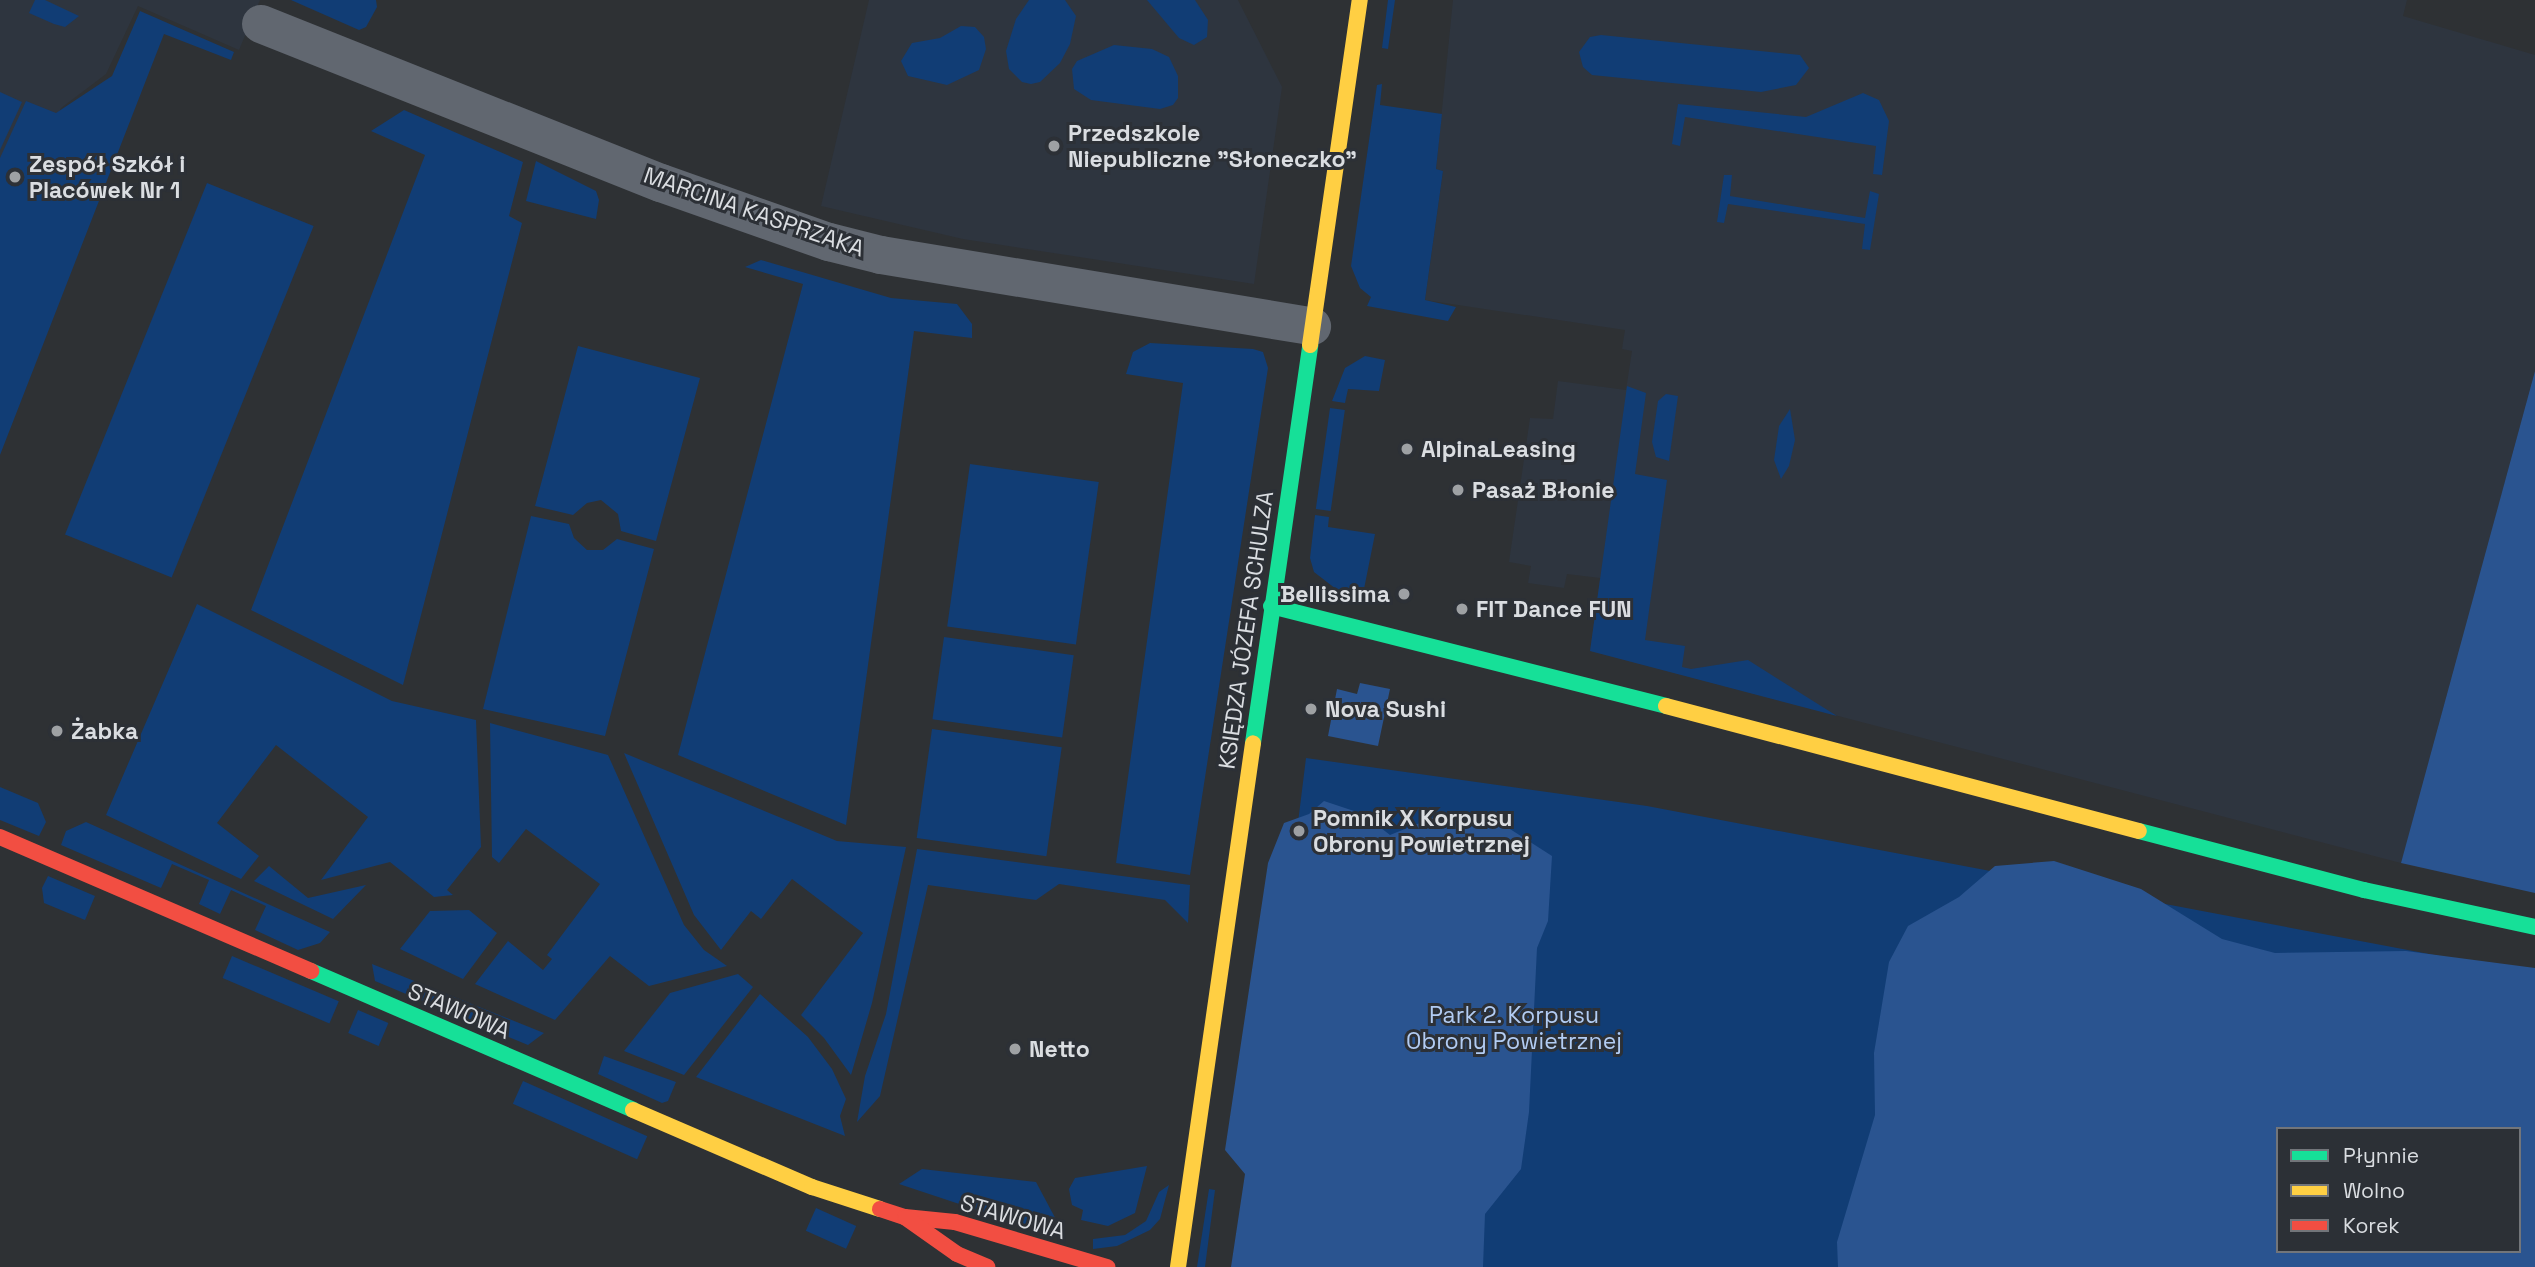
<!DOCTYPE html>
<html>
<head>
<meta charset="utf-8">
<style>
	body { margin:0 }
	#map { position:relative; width:2535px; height:1267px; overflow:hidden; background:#2e3134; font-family:"Space Grotesk",sans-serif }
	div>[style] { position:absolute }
	.built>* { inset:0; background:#2e353f }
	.green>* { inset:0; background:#113d75; transform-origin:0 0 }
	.forest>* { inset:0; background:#2a5490 }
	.street>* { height:38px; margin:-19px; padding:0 19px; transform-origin:19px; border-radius:19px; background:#616770 }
	.fast>* { height:16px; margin:-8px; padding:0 8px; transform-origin:8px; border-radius:8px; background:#16e098 }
	.slow>* { height:16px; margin:-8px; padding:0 8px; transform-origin:8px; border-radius:8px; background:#ffcf43 }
	.jam>* { height:16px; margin:-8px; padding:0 8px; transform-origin:8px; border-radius:8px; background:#f24e42 }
	.dots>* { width:19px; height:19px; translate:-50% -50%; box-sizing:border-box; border:4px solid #2c3036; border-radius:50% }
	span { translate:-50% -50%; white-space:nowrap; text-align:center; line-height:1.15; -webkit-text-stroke:6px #2c3036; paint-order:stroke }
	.poi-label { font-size:23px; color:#dadde1; font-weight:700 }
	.left { translate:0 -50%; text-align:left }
	.right { translate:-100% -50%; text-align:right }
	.street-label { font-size:23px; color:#dadde1 }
	.park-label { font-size:23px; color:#b2ccf3 }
	.legend { position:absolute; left:2276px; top:1127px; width:245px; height:126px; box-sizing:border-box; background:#2c3036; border:2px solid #72757a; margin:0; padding:9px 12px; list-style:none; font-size:21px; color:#dadde1 }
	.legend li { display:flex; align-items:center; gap:14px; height:35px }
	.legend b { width:35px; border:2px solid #72757a }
</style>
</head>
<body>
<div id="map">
	<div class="built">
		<i style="clip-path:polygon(0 0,260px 0,239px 50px,138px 6px,106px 74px,61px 108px,0 246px)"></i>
		<i style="clip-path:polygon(869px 0,1238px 0,1282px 87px,1254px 284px,963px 239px,821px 206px)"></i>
		<i style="clip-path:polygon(1453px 0,2407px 0,2403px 16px,2535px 55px,2535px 371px,2401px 863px,1590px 651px,1600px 578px,1567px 574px,1564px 588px,1528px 583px,1531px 566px,1509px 562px,1530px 418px,1553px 419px,1558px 381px,1626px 390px,1632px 351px,1622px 349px,1625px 330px,1425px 300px,1443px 171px,1436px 169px)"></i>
	</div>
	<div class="green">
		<i style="clip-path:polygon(35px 0,45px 0,79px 16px,65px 27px,54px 24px,29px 13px)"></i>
		<i style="clip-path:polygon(291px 0,376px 0,377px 7px,366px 27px,359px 30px)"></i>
		<i style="clip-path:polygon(1029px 0,1065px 0,1076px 16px,1070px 44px,1060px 63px,1040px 82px,1031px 84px,1022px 82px,1009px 69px,1006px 51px,1016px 19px)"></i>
		<i style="clip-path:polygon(1147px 0,1195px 0,1208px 20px,1207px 37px,1194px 45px,1179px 38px)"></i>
		<i style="clip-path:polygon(1388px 0,1395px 0,1388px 49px,1382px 48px)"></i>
		<i style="clip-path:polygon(140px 11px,234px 52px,231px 60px,164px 34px,0 455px,0 158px,26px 101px,56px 113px,112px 76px)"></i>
		<i style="clip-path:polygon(961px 26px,975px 27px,984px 37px,986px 49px,979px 70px,947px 85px,908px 76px,901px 61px,912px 43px,940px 38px)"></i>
		<i style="clip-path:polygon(1601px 35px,1800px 55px,1809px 68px,1796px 85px,1761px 92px,1592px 75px,1583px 67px,1579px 52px,1590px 37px)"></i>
		<i style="clip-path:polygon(1114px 45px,1152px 49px,1169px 57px,1178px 76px,1178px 98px,1173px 105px,1160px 109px,1091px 100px,1074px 89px,1072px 69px,1077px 61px)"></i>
		<i style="clip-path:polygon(1382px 84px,1380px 105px,1442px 114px,1436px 169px,1443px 171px,1425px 300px,1456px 307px,1448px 321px,1367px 306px,1371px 297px,1360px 288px,1351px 266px,1377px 85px)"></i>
		<i style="clip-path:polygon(0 92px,22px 102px,0 150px)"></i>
		<i style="clip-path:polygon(1863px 93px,1879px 100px,1889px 121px,1882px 175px,1873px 174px,1876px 146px,1685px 117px,1680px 146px,1672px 144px,1678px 104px,1806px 117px)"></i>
		<i style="clip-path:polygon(404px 110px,523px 162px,509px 216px,522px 223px,403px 685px,251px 610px,425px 155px,371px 131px)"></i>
		<i style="clip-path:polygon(536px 161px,596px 191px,599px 200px,596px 219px,526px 201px)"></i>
		<i style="clip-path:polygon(1724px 175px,1732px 175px,1730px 196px,1865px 218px,1870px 191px,1879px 194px,1870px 250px,1862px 249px,1865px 224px,1728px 204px,1724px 223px,1717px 222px)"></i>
		<i style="left:207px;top:183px;width:115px;height:379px;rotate:22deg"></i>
		<i style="clip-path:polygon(761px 260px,891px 298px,957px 304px,972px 324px,972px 338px,914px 331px,846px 825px,678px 755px,803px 284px,745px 267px)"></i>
		<i style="clip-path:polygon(1150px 343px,1253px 349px,1263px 352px,1268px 368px,1190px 875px,1116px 863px,1183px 383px,1126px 374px,1133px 352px)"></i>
		<i style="clip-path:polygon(578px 346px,700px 378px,656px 541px,621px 531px,618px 514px,601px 500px,587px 503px,573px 515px,535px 506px)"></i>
		<i style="clip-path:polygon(1365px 356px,1385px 360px,1379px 391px,1348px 389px,1345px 403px,1332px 401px,1345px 368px)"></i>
		<i style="clip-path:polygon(1627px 386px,1646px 393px,1635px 474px,1667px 480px,1645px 640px,1685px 646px,1682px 667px,1691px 669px,1748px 660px,1837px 716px,1590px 651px)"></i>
		<i style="clip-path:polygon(1666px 394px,1678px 396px,1669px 461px,1656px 457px,1652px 442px,1658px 401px)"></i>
		<i style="left:1330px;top:408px;width:15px;height:102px;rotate:8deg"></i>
		<i style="clip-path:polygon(1790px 409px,1795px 440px,1789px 466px,1781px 479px,1774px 460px,1779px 426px)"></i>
		<i style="left:970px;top:464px;width:130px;height:164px;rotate:8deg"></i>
		<i style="clip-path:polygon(1315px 515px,1329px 517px,1328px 527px,1375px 534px,1363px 594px,1336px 589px,1314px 572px,1310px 558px)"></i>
		<i style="clip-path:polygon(531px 516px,569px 524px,574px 538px,587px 550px,603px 550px,617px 539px,654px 549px,605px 736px,483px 709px)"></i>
		<i style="clip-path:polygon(197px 604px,392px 701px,476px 720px,481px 847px,447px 890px,453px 895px,434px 897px,390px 862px,321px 880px,368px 817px,276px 745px,217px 823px,259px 856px,241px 879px,106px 815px)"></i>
		<i style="left:944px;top:637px;width:131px;height:83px;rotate:8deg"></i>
		<i style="clip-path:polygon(490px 723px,608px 755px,684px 925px,704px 950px,727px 966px,649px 986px,610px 956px,555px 1020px,475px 984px,508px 941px,543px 970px,552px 959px,547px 955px,600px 884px,526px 829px,499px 863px,492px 857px)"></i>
		<i style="left:932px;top:729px;width:131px;height:110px;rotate:8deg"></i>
		<i style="clip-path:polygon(624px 753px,837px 841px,906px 847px,872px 1003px,851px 1075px,824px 1038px,801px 1015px,863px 933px,792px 879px,761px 919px,751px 911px,721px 950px,694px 915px)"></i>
		<i style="clip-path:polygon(evenodd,1306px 758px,1647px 806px,2535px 974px,2535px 1267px,1243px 1267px,1306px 758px,2278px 1129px,2519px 1129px,2519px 1251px,2278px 1251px,2278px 1129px)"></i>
		<i style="clip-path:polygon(0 787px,38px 803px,46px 822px,39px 836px,0 820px)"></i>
		<i style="clip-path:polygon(86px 822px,330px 932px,320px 943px,298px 950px,255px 930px,266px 906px,231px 890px,220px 914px,199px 904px,209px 880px,172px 864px,161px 888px,61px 845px,66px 831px)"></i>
		<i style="clip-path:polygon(917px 849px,1190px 885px,1188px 923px,1165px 900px,1059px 884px,1036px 900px,928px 885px,880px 1096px,857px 1122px,865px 1076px,886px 1014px)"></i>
		<i style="clip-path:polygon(269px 866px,308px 898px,366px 885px,333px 919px,254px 881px)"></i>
		<i style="clip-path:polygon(48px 876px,95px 896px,85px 920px,44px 903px,42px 888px)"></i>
		<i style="clip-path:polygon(469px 910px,497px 933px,463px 979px,400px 949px,430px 911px)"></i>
		<i style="left:232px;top:956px;width:116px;height:24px;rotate:23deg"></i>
		<i style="clip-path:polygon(372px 964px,544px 1033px,528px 1045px,375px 981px)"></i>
		<i style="clip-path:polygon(738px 974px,753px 987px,684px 1075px,624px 1051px,670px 993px)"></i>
		<i style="clip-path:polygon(760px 994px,808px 1037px,832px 1069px,846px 1099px,840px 1116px,845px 1136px,696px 1077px)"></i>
		<i style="left:358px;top:1010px;width:33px;height:25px;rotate:23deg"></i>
		<i style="clip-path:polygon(604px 1056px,676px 1082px,668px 1101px,662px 1103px,598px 1074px)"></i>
		<i style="left:523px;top:1081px;width:136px;height:25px;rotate:24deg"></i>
		<i style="clip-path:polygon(1147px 1166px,1135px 1213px,1108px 1226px,1081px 1220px,1083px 1210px,1072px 1205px,1071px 1200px,1069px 1189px,1075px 1178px)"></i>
		<i style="clip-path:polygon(922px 1169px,1036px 1182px,1060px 1227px,1059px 1237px,899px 1184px)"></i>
		<i style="clip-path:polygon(1169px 1185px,1160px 1219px,1150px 1230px,1117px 1246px,1093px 1249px,1093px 1239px,1125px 1235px,1146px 1221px,1159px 1192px)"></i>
		<i style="clip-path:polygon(1209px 1189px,1215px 1190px,1205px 1267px,1197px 1267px)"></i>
		<i style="left:816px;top:1208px;width:44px;height:25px;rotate:24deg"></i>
	</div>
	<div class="forest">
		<i style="clip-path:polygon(2535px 371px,2535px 893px,2401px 863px)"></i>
		<i style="clip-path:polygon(1360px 683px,1390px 689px,1378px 746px,1328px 736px,1337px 689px,1357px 694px)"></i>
		<i style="clip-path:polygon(1324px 801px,1363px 814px,1390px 835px,1442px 814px,1463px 811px,1499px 822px,1552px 856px,1548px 921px,1537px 948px,1529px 1112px,1521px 1169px,1485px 1214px,1483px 1267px,1231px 1267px,1245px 1174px,1225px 1150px,1268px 863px,1284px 823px,1309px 814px)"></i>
		<i style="clip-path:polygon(evenodd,2054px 861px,2141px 889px,2222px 939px,2275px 953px,2406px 951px,2535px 968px,2535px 1267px,1838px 1267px,1837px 1242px,1875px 1115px,1874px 1053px,1889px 962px,1908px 926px,1959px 897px,1995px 866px,2054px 861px,2278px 1129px,2519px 1129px,2519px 1251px,2278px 1251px,2278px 1129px)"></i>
	</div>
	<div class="street">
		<i style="left:261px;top:24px;width:430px;rotate:21.7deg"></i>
		<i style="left:661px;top:183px;width:178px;rotate:19.4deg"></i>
		<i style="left:829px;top:242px;width:54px;rotate:14deg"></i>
		<i style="left:881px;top:255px;width:437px;rotate:9.4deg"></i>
	</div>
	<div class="fast">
		<i style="left:1271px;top:606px;width:407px;rotate:14.2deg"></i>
		<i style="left:1253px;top:743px;width:402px;rotate:-81.8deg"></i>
		<i style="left:2139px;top:831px;width:233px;rotate:14.7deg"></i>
		<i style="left:2364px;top:890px;width:175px;rotate:12.2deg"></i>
		<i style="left:311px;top:971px;width:351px;rotate:23.3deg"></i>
	</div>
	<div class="slow">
		<i style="left:1310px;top:345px;width:349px;rotate:-81.8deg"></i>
		<i style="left:1666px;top:706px;width:489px;rotate:14.8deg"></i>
		<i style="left:633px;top:1110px;width:195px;rotate:23.3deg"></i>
		<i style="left:812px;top:1187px;width:71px;rotate:17.9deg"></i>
		<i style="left:1178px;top:1267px;width:529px;rotate:-81.85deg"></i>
	</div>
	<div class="jam">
		<i style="left:0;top:837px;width:339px;rotate:23.3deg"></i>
		<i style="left:880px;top:1209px;width:26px;rotate:18deg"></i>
		<i style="left:905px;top:1217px;width:50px;rotate:5.7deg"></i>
		<i style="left:955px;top:1222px;width:159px;rotate:16.5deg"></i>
		<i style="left:906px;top:1218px;width:62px;rotate:35.2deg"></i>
		<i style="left:957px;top:1254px;width:33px;rotate:23deg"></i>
	</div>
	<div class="dots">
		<i style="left:1054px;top:146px;background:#9ea1a4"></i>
		<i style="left:15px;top:177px;background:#9ea1a4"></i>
		<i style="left:1407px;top:449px;background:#9ea1a4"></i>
		<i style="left:1458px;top:490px;background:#9ea1a4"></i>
		<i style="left:1404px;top:594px;background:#9ea1a4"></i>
		<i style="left:1462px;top:609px;background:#9ea1a4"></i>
		<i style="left:1311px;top:709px;background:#9ea1a4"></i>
		<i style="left:57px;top:731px;background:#9ea1a4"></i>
		<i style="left:1299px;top:831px;background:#9ea1a4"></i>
		<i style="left:1015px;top:1049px;background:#9ea1a4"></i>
	</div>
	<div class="poi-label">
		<span class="left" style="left:1068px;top:146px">Przedszkole<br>Niepubliczne "Słoneczko"</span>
		<span class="left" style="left:29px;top:177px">Zespół Szkół i<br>Placówek Nr 1</span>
		<span class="left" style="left:1421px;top:449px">AlpinaLeasing</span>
		<span class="left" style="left:1472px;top:490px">Pasaż Błonie</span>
		<span class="right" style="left:1390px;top:594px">Bellissima</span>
		<span class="left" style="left:1476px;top:609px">FIT Dance FUN</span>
		<span class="left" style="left:1325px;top:709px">Nova Sushi</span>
		<span class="left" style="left:71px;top:731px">Żabka</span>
		<span class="left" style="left:1313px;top:831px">Pomnik X Korpusu<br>Obrony Powietrznej</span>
		<span class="left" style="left:1029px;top:1049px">Netto</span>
	</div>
	<div class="street-label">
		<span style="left:754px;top:212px;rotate:19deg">MARCINA KASPRZAKA</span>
		<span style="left:1246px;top:630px;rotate:-82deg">KSIĘDZA JÓZEFA SCHULZA</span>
		<span style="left:459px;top:1011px;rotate:23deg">STAWOWA</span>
		<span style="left:1013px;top:1217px;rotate:16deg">STAWOWA</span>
	</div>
	<div class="park-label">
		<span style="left:1514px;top:1028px">Park 2. Korpusu<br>Obrony Powietrznej</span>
	</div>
	<ul class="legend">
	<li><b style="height:9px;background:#16e098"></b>Płynnie</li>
	<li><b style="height:9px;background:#ffcf43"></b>Wolno</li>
	<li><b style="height:9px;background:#f24e42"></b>Korek</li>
	</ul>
</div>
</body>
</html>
